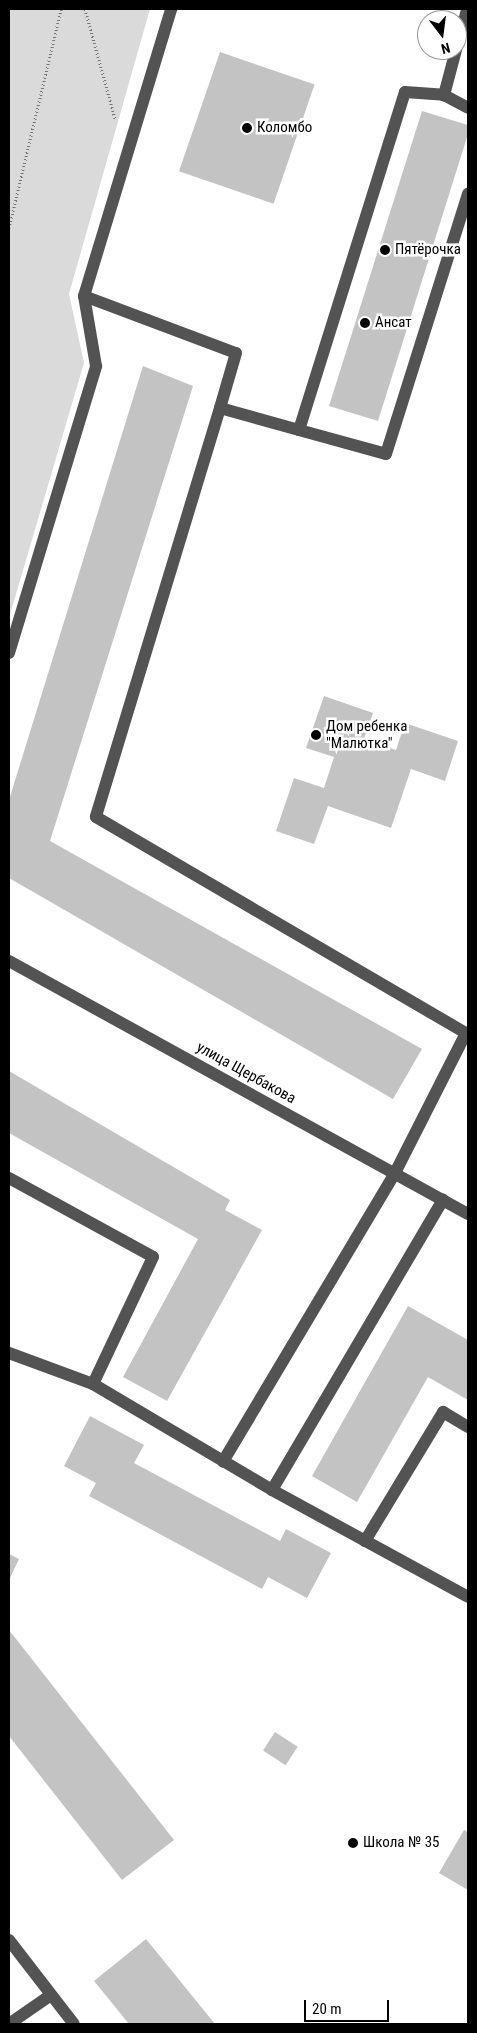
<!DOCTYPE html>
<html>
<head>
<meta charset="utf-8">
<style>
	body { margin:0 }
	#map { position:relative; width:477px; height:2033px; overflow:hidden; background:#fff; font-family:"Roboto Condensed",sans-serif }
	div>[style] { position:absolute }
	.green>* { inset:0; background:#dadada }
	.building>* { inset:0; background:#c3c3c3; transform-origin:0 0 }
	.path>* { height:3px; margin-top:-1.5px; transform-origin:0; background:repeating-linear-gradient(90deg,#757575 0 1px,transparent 0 3.5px) }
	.minor>* { height:12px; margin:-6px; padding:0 6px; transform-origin:6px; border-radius:6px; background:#535353 }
	.dots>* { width:14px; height:14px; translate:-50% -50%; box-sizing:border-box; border:2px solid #fff; border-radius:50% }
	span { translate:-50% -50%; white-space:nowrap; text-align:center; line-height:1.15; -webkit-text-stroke:5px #fff; paint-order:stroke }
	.poi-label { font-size:15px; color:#000 }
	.left { translate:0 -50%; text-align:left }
	.street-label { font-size:15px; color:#000 }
	.frame { position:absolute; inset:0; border:10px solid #000; pointer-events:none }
	.north { position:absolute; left:417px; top:10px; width:50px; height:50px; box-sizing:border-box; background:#fff; border:1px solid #999; border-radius:50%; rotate:165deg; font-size:14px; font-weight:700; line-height:20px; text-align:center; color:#000 }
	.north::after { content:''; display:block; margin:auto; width:18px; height:22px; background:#000; clip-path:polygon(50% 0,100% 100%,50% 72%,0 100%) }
	.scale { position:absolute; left:304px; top:2000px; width:85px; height:22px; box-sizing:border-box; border:2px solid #000; border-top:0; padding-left:6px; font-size:15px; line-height:18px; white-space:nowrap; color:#000; -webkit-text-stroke:4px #fff; paint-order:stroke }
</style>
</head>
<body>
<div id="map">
	<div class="green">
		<i style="clip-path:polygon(9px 9px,150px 9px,69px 294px,84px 363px,9px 618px)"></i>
	</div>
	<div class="building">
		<i style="left:220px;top:52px;width:100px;height:126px;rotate:19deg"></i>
		<i style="clip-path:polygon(422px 111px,468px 125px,468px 134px,378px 421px,329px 406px)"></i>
		<i style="clip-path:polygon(143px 366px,193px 386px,50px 841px,422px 1049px,393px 1099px,9px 878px,9px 800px)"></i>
		<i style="clip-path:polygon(324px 696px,373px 713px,364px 739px,396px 750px,405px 723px,458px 741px,445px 781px,411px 769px,391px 828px,328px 806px,314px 844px,276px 831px,294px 778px,324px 788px,334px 757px,306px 748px)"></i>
		<i style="clip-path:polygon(9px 1071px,230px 1200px,225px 1210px,262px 1230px,167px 1401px,123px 1377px,198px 1239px,9px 1133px)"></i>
		<i style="clip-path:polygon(408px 1306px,468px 1340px,468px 1400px,428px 1377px,357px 1502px,312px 1476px)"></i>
		<i style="clip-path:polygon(90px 1416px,144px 1445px,134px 1463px,280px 1541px,286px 1529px,331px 1553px,307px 1598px,268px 1577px,262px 1589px,89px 1496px,96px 1483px,64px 1466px)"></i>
		<i style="clip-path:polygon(9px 1554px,19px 1559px,9px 1580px)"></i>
		<i style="clip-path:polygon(9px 1630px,174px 1840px,122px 1880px,9px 1736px)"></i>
		<i style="left:275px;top:1732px;width:27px;height:22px;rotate:33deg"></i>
		<i style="clip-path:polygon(464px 1830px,468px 1832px,468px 1890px,439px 1873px)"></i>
		<i style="clip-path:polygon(146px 1939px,215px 2024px,129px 2024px,94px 1981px)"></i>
	</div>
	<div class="path">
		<i style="left:85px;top:9px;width:114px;rotate:74.7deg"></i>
		<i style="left:9px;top:228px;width:225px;rotate:-76.6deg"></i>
	</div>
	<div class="minor">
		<i style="left:457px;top:47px;width:39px;rotate:-75deg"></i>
		<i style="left:456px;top:50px;width:47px;rotate:104.9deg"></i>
		<i style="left:444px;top:95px;width:27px;rotate:28deg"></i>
		<i style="left:84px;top:296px;width:162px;rotate:20.6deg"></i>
		<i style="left:236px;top:353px;width:57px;rotate:106.2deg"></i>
		<i style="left:220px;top:408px;width:82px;rotate:15.6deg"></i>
		<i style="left:299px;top:430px;width:354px;rotate:-72.6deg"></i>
		<i style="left:405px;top:92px;width:39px;rotate:4deg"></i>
		<i style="left:220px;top:408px;width:427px;rotate:106.9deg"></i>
		<i style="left:96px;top:817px;width:428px;rotate:30.3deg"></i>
		<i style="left:466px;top:1033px;width:157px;rotate:116.9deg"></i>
		<i style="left:395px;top:1173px;width:336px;rotate:120.8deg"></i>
		<i style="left:299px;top:430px;width:90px;rotate:15.4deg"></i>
		<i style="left:386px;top:454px;width:273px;rotate:-72.5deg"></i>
		<i style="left:9px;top:653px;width:300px;rotate:-73.1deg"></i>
		<i style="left:96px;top:366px;width:71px;rotate:-99.7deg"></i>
		<i style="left:84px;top:296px;width:300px;rotate:-73.1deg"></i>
		<i style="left:9px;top:961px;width:524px;rotate:28.86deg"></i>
		<i style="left:9px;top:1178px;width:164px;rotate:28.7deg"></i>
		<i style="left:153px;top:1257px;width:140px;rotate:115.3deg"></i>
		<i style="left:9px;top:1353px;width:90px;rotate:20.3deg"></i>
		<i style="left:93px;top:1384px;width:208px;rotate:30.6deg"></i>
		<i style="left:272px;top:1490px;width:223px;rotate:28.6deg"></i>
		<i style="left:272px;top:1490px;width:337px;rotate:-59.5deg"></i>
		<i style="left:365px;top:1541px;width:151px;rotate:-58.8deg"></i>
		<i style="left:443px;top:1412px;width:29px;rotate:31deg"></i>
		<i style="left:9px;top:1940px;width:106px;rotate:52.3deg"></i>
		<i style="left:9px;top:2024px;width:51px;rotate:-34.6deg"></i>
	</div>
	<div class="dots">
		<i style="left:247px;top:128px;background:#000"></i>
		<i style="left:385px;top:250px;background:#000"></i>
		<i style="left:365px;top:323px;background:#000"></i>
		<i style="left:316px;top:735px;background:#000"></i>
		<i style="left:353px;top:1843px;background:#000"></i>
	</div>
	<div class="poi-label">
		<span class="left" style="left:257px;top:128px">Коломбо</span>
		<span class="left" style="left:395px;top:250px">Пятёрочка</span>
		<span class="left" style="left:375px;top:323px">Ансат</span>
		<span class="left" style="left:326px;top:735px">Дом ребенка<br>"Малютка"</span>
		<span class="left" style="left:363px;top:1843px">Школа № 35</span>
	</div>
	<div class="street-label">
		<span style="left:246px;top:1073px;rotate:29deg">улица Щербакова</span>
	</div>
	<div class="frame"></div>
	<div class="north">N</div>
	<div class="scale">20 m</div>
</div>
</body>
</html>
